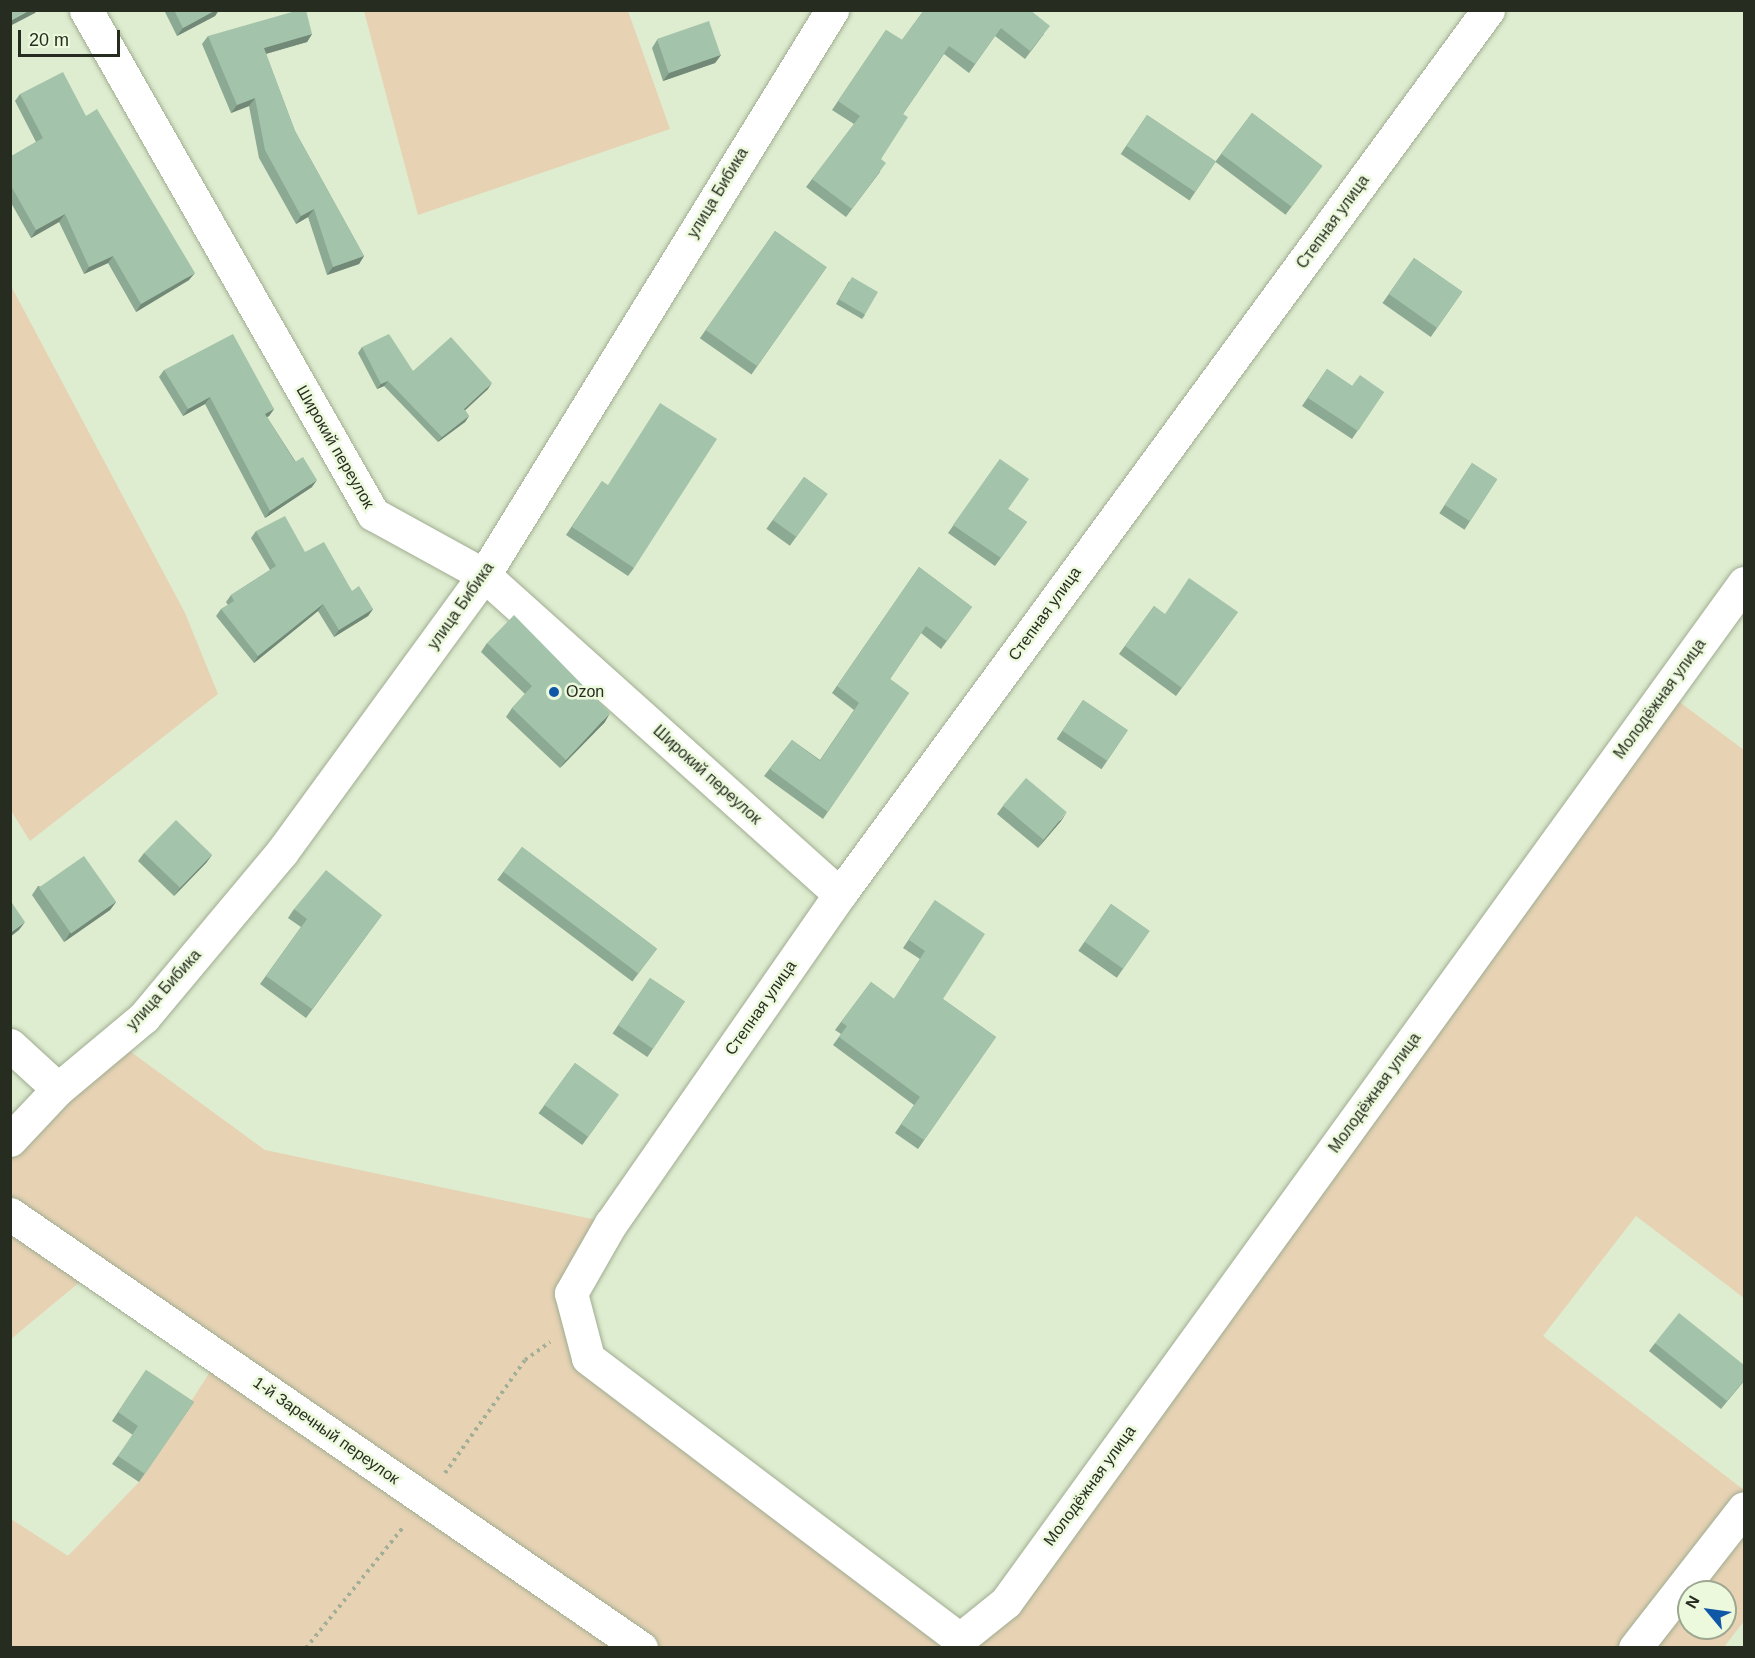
<!DOCTYPE html>
<html>
<head>
<meta charset="utf-8">
<style>
	body { margin:0 }
	#map { position:relative; width:1755px; height:1658px; overflow:hidden; background:#deeccf; font-family:Arial,sans-serif }
	div>[style] { position:absolute }
	.green>* { inset:0; background:#e7d2b4 }
	.path>* { height:4px; margin-top:-2px; transform-origin:0; background:repeating-linear-gradient(90deg,#a3ae97 0 3px,transparent 0 7.5px) }
	.roads { filter:drop-shadow(0 0 2px #9fac91) drop-shadow(0 0 2px #9fac91) }
	.minor>* { height:33px; margin:-16.5px; padding:0 16.5px; transform-origin:16.5px; border-radius:16.5px; background:#fff }
	.wall>* { inset:0; background:#8ca993; transform-origin:0 0 }
	.shaded-wall>* { inset:0; background:#728978 }
	.building>* { inset:0; background:#a3c4ab; transform-origin:0 0 }
	.dots>* { width:16px; height:16px; translate:-50% -50%; box-sizing:border-box; border:3px solid #ecf9dc; border-radius:50% }
	span { translate:-50% -50%; white-space:nowrap; text-align:center; line-height:1.15; -webkit-text-stroke:5px #ecf9dc; paint-order:stroke }
	.street-label { font-size:16px; color:#272c21 }
	.poi-label { font-size:16px; color:#272c21 }
	.left { translate:0 -50%; text-align:left }
	.frame { position:absolute; inset:0; border:12px solid #272c21; pointer-events:none }
	.north { position:absolute; left:1677px; top:1580px; width:60px; height:60px; box-sizing:border-box; background:#ecf9dc; border:2px solid #9da791; border-radius:50%; rotate:299deg; font-size:16px; font-weight:700; line-height:24px; text-align:center; color:#272c21 }
	.north::after { content:''; display:block; margin:auto; width:21px; height:27px; background:#1057a7; clip-path:polygon(50% 0,100% 100%,50% 72%,0 100%) }
	.scale { position:absolute; left:18px; top:30px; width:102px; height:27px; box-sizing:border-box; border:3px solid #272c21; border-top:0; padding-left:8px; font-size:18px; line-height:21px; white-space:nowrap; color:#272c21; -webkit-text-stroke:4px #ecf9dc; paint-order:stroke }
</style>
</head>
<body>
<div id="map">
	<div class="green">
		<i style="clip-path:polygon(364px 11px,628px 11px,670px 129px,418px 215px)"></i>
		<i style="clip-path:polygon(11px 286px,185px 613px,218px 694px,30px 841px,10px 809px)"></i>
		<i style="clip-path:polygon(evenodd,1666px 692px,1744px 750px,1744px 1298px,1636px 1216px,1543px 1336px,1744px 1490px,1744px 1621px,1724px 1647px,11px 1647px,11px 1519px,68px 1556px,139px 1482px,219px 1358px,93px 1271px,11px 1339px,11px 1139px,116px 1041px,265px 1150px,611px 1223px,571px 1293px,588px 1358px,960px 1639px,1666px 692px,1689px 1592px,1725px 1592px,1725px 1628px,1689px 1628px,1689px 1592px)"></i>
	</div>
	<div class="path">
		<i style="left:445px;top:1473px;width:138px;rotate:-54.7deg"></i>
		<i style="left:525px;top:1360px;width:31px;rotate:-36deg"></i>
		<i style="left:306px;top:1648px;width:156px;rotate:-51.2deg"></i>
	</div>
	<div class="roads">
		<div class="minor">
			<i style="left:86px;top:10px;width:580px;rotate:60.34deg"></i>
			<i style="left:373px;top:514px;width:127px;rotate:28.8deg"></i>
			<i style="left:484px;top:575px;width:478px;rotate:41.9deg"></i>
			<i style="left:1488px;top:10px;width:1096px;rotate:126.24deg"></i>
			<i style="left:840px;top:894px;width:401px;rotate:124.8deg"></i>
			<i style="left:611px;top:1223px;width:81px;rotate:119.7deg"></i>
			<i style="left:571px;top:1293px;width:67px;rotate:75.3deg"></i>
			<i style="left:588px;top:1358px;width:466px;rotate:37.1deg"></i>
			<i style="left:960px;top:1639px;width:59px;rotate:-38.8deg"></i>
			<i style="left:1006px;top:1602px;width:1258px;rotate:-54.09deg"></i>
			<i style="left:10px;top:1045px;width:65px;rotate:42.5deg"></i>
			<i style="left:10px;top:1140px;width:70px;rotate:-46.7deg"></i>
			<i style="left:58px;top:1089px;width:112px;rotate:-39.9deg"></i>
			<i style="left:144px;top:1017px;width:215px;rotate:-50.1deg"></i>
			<i style="left:282px;top:852px;width:343px;rotate:-53.9deg"></i>
			<i style="left:484px;top:575px;width:664px;rotate:-58.37deg"></i>
			<i style="left:10px;top:1214px;width:766px;rotate:34.52deg"></i>
			<i style="left:1635px;top:1648px;width:177px;rotate:-52.1deg"></i>
		</div>
	</div>
	<div class="wall">
		<i style="clip-path:polygon(164px 10px,219px 10px,215px 16px,177px 36px)"></i>
		<i style="clip-path:polygon(924px 10px,1044px 34px,1025px 59px,995px 36px,969px 73px,944px 54px,903px 114px,881px 159px,880px 172px,846px 217px,806px 187px,854px 124px,832px 110px,886px 30px,902px 40px)"></i>
		<i style="clip-path:polygon(312px 34px,307px 42px,266px 54px,295px 131px,364px 256px,359px 264px,327px 275px,308px 217px,296px 224px,259px 158px,249px 106px,231px 113px,202px 44px,208px 36px)"></i>
		<i style="clip-path:polygon(657px 40px,721px 55px,715px 63px,663px 81px,652px 48px)"></i>
		<i style="clip-path:polygon(20px 94px,86px 116px,189px 280px,136px 312px,108px 263px,84px 274px,59px 222px,31px 238px,10px 201px,10px 157px,36px 142px,15px 101px)"></i>
		<i style="left:1252px;top:113px;width:88px;height:61px;rotate:37deg"></i>
		<i style="left:1147px;top:115px;width:83px;height:47px;rotate:34deg"></i>
		<i style="left:775px;top:231px;width:63px;height:131px;rotate:35deg"></i>
		<i style="left:1414px;top:258px;width:59px;height:55px;rotate:35deg"></i>
		<i style="clip-path:polygon(849px 281px,865px 315px,862px 319px,836px 304px)"></i>
		<i style="clip-path:polygon(362px 347px,413px 371px,488px 389px,465px 410px,469px 416px,465px 422px,438px 442px,384px 386px,377px 389px,358px 353px)"></i>
		<i style="clip-path:polygon(1327px 369px,1352px 386px,1384px 392px,1352px 439px,1302px 406px)"></i>
		<i style="clip-path:polygon(164px 370px,274px 409px,269px 416px,267px 417px,312px 487px,265px 518px,205px 404px,183px 416px,159px 377px)"></i>
		<i style="clip-path:polygon(1000px 459px,1008px 509px,1027px 522px,995px 566px,948px 533px)"></i>
		<i style="left:1472px;top:463px;width:30px;height:60px;rotate:33deg"></i>
		<i style="left:804px;top:477px;width:29px;height:64px;rotate:36deg"></i>
		<i style="clip-path:polygon(602px 481px,634px 568px,628px 576px,566px 535px)"></i>
		<i style="clip-path:polygon(256px 531px,305px 552px,373px 609px,368px 616px,334px 637px,318px 611px,254px 663px,216px 616px,221px 609px,228px 605px,226px 602px,231px 595px,270px 570px,251px 538px)"></i>
		<i style="clip-path:polygon(919px 567px,972px 607px,941px 649px,921px 633px,890px 679px,909px 693px,823px 819px,764px 776px,792px 740px,820px 760px,854px 710px,832px 693px)"></i>
		<i style="clip-path:polygon(1154px 606px,1164px 614px,1238px 612px,1176px 696px,1119px 654px)"></i>
		<i style="clip-path:polygon(487px 643px,605px 722px,560px 768px,506px 717px,512px 708px,525px 694px,481px 652px)"></i>
		<i style="left:1083px;top:700px;width:54px;height:47px;rotate:34deg"></i>
		<i style="clip-path:polygon(1003px 806px,1061px 821px,1038px 848px,997px 814px)"></i>
		<i style="left:522px;top:847px;width:169px;height:41px;rotate:37deg"></i>
		<i style="clip-path:polygon(144px 853px,212px 855px,206px 863px,174px 896px,138px 861px)"></i>
		<i style="clip-path:polygon(38px 886px,116px 902px,110px 910px,64px 942px,32px 895px)"></i>
		<i style="clip-path:polygon(935px 900px,943px 999px,996px 1037px,918px 1149px,895px 1133px,914px 1105px,833px 1045px,841px 1034px,835px 1030px,871px 982px,894px 999px,920px 959px,903px 948px)"></i>
		<i style="left:1111px;top:904px;width:47px;height:57px;rotate:35deg"></i>
		<i style="clip-path:polygon(294px 909px,382px 915px,306px 1018px,260px 984px,301px 927px,288px 918px)"></i>
		<i style="left:650px;top:978px;width:42px;height:67px;rotate:34deg"></i>
		<i style="left:575px;top:1063px;width:54px;height:62px;rotate:36deg"></i>
		<i style="clip-path:polygon(1655px 1343px,1744px 1381px,1721px 1409px,1649px 1351px)"></i>
		<i style="clip-path:polygon(146px 1370px,194px 1402px,139px 1482px,112px 1464px,133px 1435px,112px 1421px)"></i>
	</div>
	<div class="shaded-wall">
		<i style="clip-path:polygon(30px 10px,37px 10px,35px 13px,10px 26px,10px 21px)"></i>
		<i style="clip-path:polygon(216px 10px,219px 10px,215px 16px,177px 36px,183px 28px)"></i>
		<i style="clip-path:polygon(312px 34px,307px 42px,258px 56px,264px 48px)"></i>
		<i style="clip-path:polygon(721px 55px,715px 63px,663px 81px,669px 73px)"></i>
		<i style="clip-path:polygon(255px 98px,249px 106px,231px 113px,237px 105px)"></i>
		<i style="clip-path:polygon(314px 209px,308px 217px,296px 224px,301px 216px)"></i>
		<i style="clip-path:polygon(65px 214px,59px 222px,31px 238px,36px 230px)"></i>
		<i style="clip-path:polygon(113px 256px,108px 263px,84px 274px,89px 267px)"></i>
		<i style="clip-path:polygon(364px 256px,359px 264px,327px 275px,333px 267px)"></i>
		<i style="clip-path:polygon(195px 273px,189px 280px,136px 312px,141px 304px)"></i>
		<i style="clip-path:polygon(388px 381px,384px 386px,377px 389px,381px 384px)"></i>
		<i style="clip-path:polygon(492px 383px,488px 389px,460px 415px,464px 409px)"></i>
		<i style="clip-path:polygon(210px 397px,205px 404px,183px 416px,188px 409px)"></i>
		<i style="clip-path:polygon(274px 409px,269px 416px,260px 421px,265px 414px)"></i>
		<i style="clip-path:polygon(469px 416px,465px 422px,438px 442px,442px 437px)"></i>
		<i style="clip-path:polygon(317px 480px,312px 487px,265px 518px,270px 511px)"></i>
		<i style="clip-path:polygon(323px 604px,318px 611px,254px 663px,258px 656px)"></i>
		<i style="clip-path:polygon(373px 609px,368px 616px,334px 637px,339px 630px)"></i>
		<i style="clip-path:polygon(610px 713px,605px 722px,560px 768px,566px 760px)"></i>
		<i style="clip-path:polygon(1067px 812px,1061px 821px,1038px 848px,1044px 840px)"></i>
		<i style="clip-path:polygon(212px 855px,206px 863px,174px 896px,180px 888px)"></i>
		<i style="clip-path:polygon(116px 902px,110px 910px,64px 942px,70px 933px)"></i>
		<i style="clip-path:polygon(25px 922px,19px 930px,10px 937px,10px 933px)"></i>
	</div>
	<div class="building">
		<i style="clip-path:polygon(10px 10px,30px 10px,10px 21px)"></i>
		<i style="clip-path:polygon(174px 10px,216px 10px,183px 28px)"></i>
		<i style="clip-path:polygon(299px 10px,306px 10px,312px 34px,264px 48px,295px 131px,364px 256px,333px 267px,314px 209px,301px 216px,265px 150px,255px 98px,237px 105px,208px 36px)"></i>
		<i style="clip-path:polygon(924px 10px,1030px 10px,1050px 26px,1030px 51px,1001px 28px,975px 64px,949px 46px,903px 114px,908px 117px,881px 159px,886px 163px,852px 209px,812px 179px,860px 116px,838px 101px,886px 30px,902px 40px)"></i>
		<i style="left:709px;top:21px;width:36px;height:55px;rotate:71deg"></i>
		<i style="clip-path:polygon(63px 72px,86px 116px,97px 109px,195px 273px,141px 304px,113px 256px,89px 267px,65px 214px,36px 230px,10px 184px,10px 157px,43px 138px,20px 94px)"></i>
		<i style="left:1252px;top:113px;width:88px;height:51px;rotate:37deg"></i>
		<i style="left:1147px;top:115px;width:83px;height:37px;rotate:34deg"></i>
		<i style="left:775px;top:231px;width:63px;height:121px;rotate:35deg"></i>
		<i style="left:1414px;top:258px;width:59px;height:44px;rotate:35deg"></i>
		<i style="left:852px;top:277px;width:30px;height:26px;rotate:30deg"></i>
		<i style="clip-path:polygon(233px 334px,274px 409px,265px 414px,295px 462px,303px 457px,317px 480px,270px 511px,210px 397px,188px 409px,164px 370px)"></i>
		<i style="clip-path:polygon(389px 334px,413px 371px,451px 337px,492px 383px,464px 409px,469px 416px,442px 437px,388px 381px,381px 384px,362px 347px)"></i>
		<i style="clip-path:polygon(1327px 369px,1352px 386px,1360px 375px,1384px 392px,1358px 431px,1308px 398px)"></i>
		<i style="clip-path:polygon(660px 403px,717px 439px,634px 568px,572px 527px,602px 481px,608px 485px)"></i>
		<i style="clip-path:polygon(1000px 459px,1029px 479px,1008px 509px,1027px 522px,1001px 558px,953px 525px)"></i>
		<i style="left:1472px;top:463px;width:30px;height:50px;rotate:33deg"></i>
		<i style="left:804px;top:477px;width:29px;height:53px;rotate:36deg"></i>
		<i style="clip-path:polygon(285px 516px,305px 552px,324px 542px,352px 591px,359px 586px,373px 609px,339px 630px,323px 604px,258px 656px,221px 609px,234px 601px,231px 595px,276px 566px,256px 531px)"></i>
		<i style="clip-path:polygon(919px 567px,972px 607px,947px 641px,926px 626px,890px 679px,909px 693px,828px 812px,770px 769px,792px 740px,820px 761px,859px 703px,837px 686px)"></i>
		<i style="clip-path:polygon(1189px 578px,1238px 612px,1182px 688px,1125px 646px,1154px 606px,1165px 614px)"></i>
		<i style="clip-path:polygon(514px 615px,610px 713px,566px 760px,512px 708px,532px 686px,487px 643px)"></i>
		<i style="left:1083px;top:700px;width:54px;height:37px;rotate:34deg"></i>
		<i style="left:1026px;top:778px;width:53px;height:36px;rotate:40deg"></i>
		<i style="left:176px;top:820px;width:50px;height:46px;rotate:44deg"></i>
		<i style="left:522px;top:847px;width:169px;height:31px;rotate:37deg"></i>
		<i style="left:84px;top:856px;width:56px;height:55px;rotate:55deg"></i>
		<i style="clip-path:polygon(326px 870px,382px 915px,312px 1009px,266px 976px,307px 919px,294px 909px)"></i>
		<i style="clip-path:polygon(10px 900px,25px 922px,10px 933px)"></i>
		<i style="clip-path:polygon(935px 900px,985px 934px,943px 999px,996px 1037px,924px 1140px,901px 1124px,920px 1097px,839px 1037px,847px 1026px,841px 1022px,871px 982px,894px 999px,925px 951px,909px 940px)"></i>
		<i style="left:1111px;top:904px;width:47px;height:46px;rotate:35deg"></i>
		<i style="left:650px;top:978px;width:42px;height:57px;rotate:34deg"></i>
		<i style="left:575px;top:1063px;width:54px;height:52px;rotate:36deg"></i>
		<i style="clip-path:polygon(1679px 1313px,1744px 1365px,1744px 1380px,1727px 1401px,1655px 1343px)"></i>
		<i style="clip-path:polygon(146px 1370px,194px 1402px,145px 1474px,118px 1456px,138px 1426px,118px 1412px)"></i>
	</div>
	<div class="dots">
		<i style="left:554px;top:692px;background:#1057a7"></i>
	</div>
	<div class="street-label">
		<span style="left:718px;top:193px;rotate:-59deg">улица Бибика</span>
		<span style="left:1333px;top:222px;rotate:-54deg">Степная улица</span>
		<span style="left:335px;top:447px;rotate:60deg">Широкий переулок</span>
		<span style="left:461px;top:606px;rotate:-55deg">улица Бибика</span>
		<span style="left:1045px;top:614px;rotate:-54deg">Степная улица</span>
		<span style="left:1660px;top:699px;rotate:-54deg">Молодёжная улица</span>
		<span style="left:707px;top:775px;rotate:42deg">Широкий переулок</span>
		<span style="left:164px;top:990px;rotate:-48deg">улица Бибика</span>
		<span style="left:761px;top:1008px;rotate:-55deg">Степная улица</span>
		<span style="left:1375px;top:1093px;rotate:-54deg">Молодёжная улица</span>
		<span style="left:326px;top:1431px;rotate:35deg">1-й Заречный переулок</span>
		<span style="left:1090px;top:1486px;rotate:-54deg">Молодёжная улица</span>
	</div>
	<div class="poi-label">
		<span class="left" style="left:566px;top:692px">Ozon</span>
	</div>
	<div class="frame"></div>
	<div class="north">N</div>
	<div class="scale">20 m</div>
</div>
</body>
</html>
